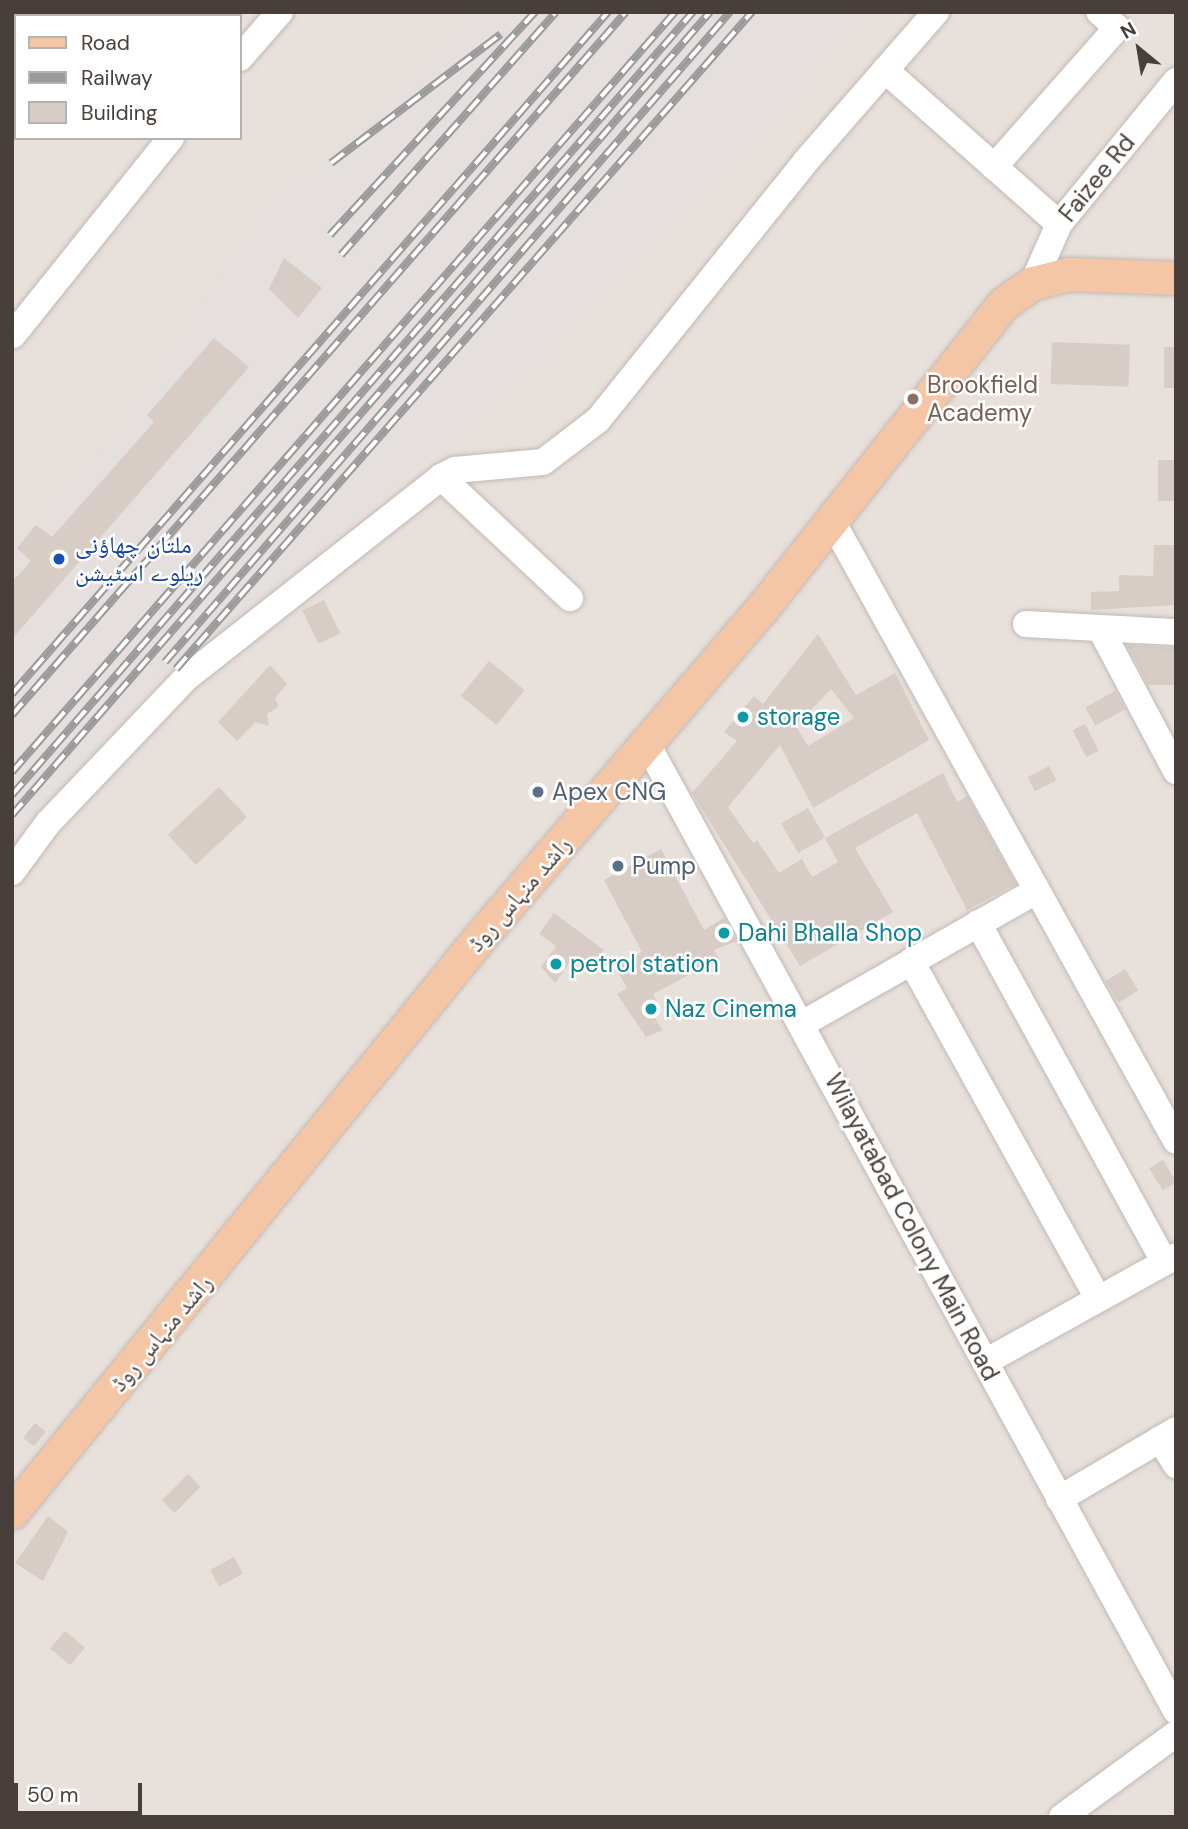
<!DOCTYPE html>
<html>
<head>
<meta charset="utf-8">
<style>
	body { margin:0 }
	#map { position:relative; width:1188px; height:1829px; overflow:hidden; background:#f5f0ed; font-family:"DM Sans","Noto Naskh Arabic",sans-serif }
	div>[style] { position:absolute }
	.residential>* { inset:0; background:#e8e0db }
	.industrial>* { inset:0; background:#e5dfde }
	.building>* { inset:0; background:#d8ccc6; transform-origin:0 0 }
	.roads { filter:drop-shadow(0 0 2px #c3b8b3) drop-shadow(0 0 2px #c3b8b3) }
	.minor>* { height:26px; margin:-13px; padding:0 13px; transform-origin:13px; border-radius:13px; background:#fff }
	.major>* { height:33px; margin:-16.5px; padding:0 16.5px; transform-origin:16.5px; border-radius:16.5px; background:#f5c6a5 }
	.rail>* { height:8px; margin-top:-4px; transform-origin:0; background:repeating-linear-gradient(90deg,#fff 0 16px,#9a9a9a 0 32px); box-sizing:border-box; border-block:2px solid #9a9a9a }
	.dots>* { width:19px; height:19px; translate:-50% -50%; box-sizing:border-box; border:4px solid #fff; border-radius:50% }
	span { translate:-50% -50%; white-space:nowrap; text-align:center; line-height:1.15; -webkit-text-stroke:5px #fff; paint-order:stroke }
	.street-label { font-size:24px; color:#493f3a }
	.education-label { font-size:24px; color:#785e54 }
	.left { translate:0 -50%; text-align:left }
	.transit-label { font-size:24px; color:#164399 }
	.culture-label { font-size:24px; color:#0d838f }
	.service-label { font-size:24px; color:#4e5e75 }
	.frame { position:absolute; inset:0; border:14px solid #493f3a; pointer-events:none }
	.legend { position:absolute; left:14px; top:14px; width:228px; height:126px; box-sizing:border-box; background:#fff; border:2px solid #b6b2b0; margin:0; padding:9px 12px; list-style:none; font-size:21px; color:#493f3a }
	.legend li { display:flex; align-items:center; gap:14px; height:35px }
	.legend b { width:35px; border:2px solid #b6b2b0 }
	.north { position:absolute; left:1104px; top:14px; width:70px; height:70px; -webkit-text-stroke:5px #fff; paint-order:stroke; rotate:330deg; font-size:19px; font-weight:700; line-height:28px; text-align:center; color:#493f3a }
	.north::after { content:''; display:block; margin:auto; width:24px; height:32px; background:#493f3a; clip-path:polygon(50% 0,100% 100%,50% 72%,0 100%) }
	.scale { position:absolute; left:14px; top:1783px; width:128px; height:32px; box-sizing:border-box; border:4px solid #493f3a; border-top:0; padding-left:9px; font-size:21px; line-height:24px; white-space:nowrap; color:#493f3a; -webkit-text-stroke:5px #fff; paint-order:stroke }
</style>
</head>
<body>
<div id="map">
	<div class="residential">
		<i style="clip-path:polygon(evenodd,12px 12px,1176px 12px,1176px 1817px,12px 1817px,12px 12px,16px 16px,240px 16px,240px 138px,16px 138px,16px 16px)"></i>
	</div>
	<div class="industrial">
		<i style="clip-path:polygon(469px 12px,861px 12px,782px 106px,544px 355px,214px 645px,159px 683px,12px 858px,12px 548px,115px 432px,256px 217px,350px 134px)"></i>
	</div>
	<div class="building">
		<i style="clip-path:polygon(284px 258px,322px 288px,298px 318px,269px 289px)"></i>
		<i style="clip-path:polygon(214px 338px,249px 367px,12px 639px,12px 582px,31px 561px,17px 548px,36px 525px,52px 537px,154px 422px,147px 415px)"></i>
		<i style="left:1052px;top:342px;width:78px;height:42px;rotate:2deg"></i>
		<i style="left:1164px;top:347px;width:12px;height:41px"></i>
		<i style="left:1158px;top:460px;width:18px;height:41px"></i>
		<i style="clip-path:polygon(1154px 545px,1176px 545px,1176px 605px,1091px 610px,1091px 592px,1119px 591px,1119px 575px,1153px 576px)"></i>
		<i style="left:324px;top:600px;width:37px;height:24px;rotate:64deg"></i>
		<i style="clip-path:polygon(evenodd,818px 634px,856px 695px,895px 673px,929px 740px,813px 808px,780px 745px,728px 807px,753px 843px,757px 840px,779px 873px,802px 859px,812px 877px,838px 862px,825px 838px,943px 773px,957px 802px,967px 796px,1016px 884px,967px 910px,917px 813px,855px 848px,893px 912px,800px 966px,692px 793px,737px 741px,724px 732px,754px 696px,763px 704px,818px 634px,831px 689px,854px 718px,808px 746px,796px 726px,831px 689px)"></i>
		<i style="clip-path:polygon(1127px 645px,1176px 648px,1176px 685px,1148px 685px)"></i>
		<i style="left:489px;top:661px;width:46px;height:45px;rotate:39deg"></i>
		<i style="clip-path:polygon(270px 665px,287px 684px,275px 698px,279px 706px,267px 714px,269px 726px,256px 722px,237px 741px,218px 722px)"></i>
		<i style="left:1115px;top:691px;width:21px;height:34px;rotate:61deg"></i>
		<i style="left:1085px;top:724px;width:30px;height:14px;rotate:63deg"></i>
		<i style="left:1049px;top:766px;width:16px;height:24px;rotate:63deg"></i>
		<i style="left:219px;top:787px;width:41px;height:70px;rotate:47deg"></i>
		<i style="left:808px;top:808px;width:34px;height:31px;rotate:60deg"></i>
		<i style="clip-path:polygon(661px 849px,704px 930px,724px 918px,737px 941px,714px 950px,719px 959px,653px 994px,659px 1005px,649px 1010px,663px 1030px,646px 1037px,617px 994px,627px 988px,615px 967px,642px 952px,604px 880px)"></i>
		<i style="clip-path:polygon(554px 913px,604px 950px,587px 970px,572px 959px,555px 983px,541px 967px,556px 946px,539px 934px)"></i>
		<i style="left:1125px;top:969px;width:25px;height:23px;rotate:58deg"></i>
		<i style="left:1163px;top:1160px;width:26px;height:16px;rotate:59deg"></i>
		<i style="left:35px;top:1423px;width:14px;height:19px;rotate:39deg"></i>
		<i style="left:188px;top:1474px;width:18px;height:37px;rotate:45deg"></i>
		<i style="clip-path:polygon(48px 1516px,68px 1532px,43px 1581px,15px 1563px)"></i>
		<i style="left:234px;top:1557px;width:19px;height:27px;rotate:62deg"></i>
		<i style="left:65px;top:1631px;width:26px;height:23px;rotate:40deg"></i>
	</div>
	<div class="roads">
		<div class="minor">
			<i style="left:240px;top:58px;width:61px;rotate:-49deg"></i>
			<i style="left:885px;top:70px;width:232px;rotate:41.5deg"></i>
			<i style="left:994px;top:167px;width:186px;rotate:-48.5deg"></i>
			<i style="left:1117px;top:28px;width:24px;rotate:-138deg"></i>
			<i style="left:1033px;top:283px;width:64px;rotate:-66.2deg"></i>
			<i style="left:1059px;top:224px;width:185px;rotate:-50.7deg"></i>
			<i style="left:13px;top:335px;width:253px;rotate:-51.3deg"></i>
			<i style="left:441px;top:477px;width:177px;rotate:43.2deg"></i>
			<i style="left:831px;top:519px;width:711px;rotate:60.98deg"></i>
			<i style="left:1026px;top:624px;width:150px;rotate:3.1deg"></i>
			<i style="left:1101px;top:630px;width:160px;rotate:62deg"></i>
			<i style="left:647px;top:744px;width:1102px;rotate:61.32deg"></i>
			<i style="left:12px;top:872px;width:61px;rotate:-53.7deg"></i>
			<i style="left:48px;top:823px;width:200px;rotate:-46.4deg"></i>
			<i style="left:186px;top:678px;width:325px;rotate:-38.2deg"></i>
			<i style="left:441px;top:477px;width:16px;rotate:-27deg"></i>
			<i style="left:455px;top:470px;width:88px;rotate:-5.2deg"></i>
			<i style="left:543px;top:462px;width:69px;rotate:-37.4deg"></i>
			<i style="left:598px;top:420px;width:332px;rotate:-51.2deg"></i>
			<i style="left:806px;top:161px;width:198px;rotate:-48.9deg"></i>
			<i style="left:978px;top:923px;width:387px;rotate:61.2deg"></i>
			<i style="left:911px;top:961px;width:385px;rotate:61deg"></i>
			<i style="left:802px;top:1024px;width:269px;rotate:-29.6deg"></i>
			<i style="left:985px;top:1362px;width:218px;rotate:-29deg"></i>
			<i style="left:1160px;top:1439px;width:31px;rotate:58deg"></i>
			<i style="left:1059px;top:1499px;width:136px;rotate:-30.5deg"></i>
			<i style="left:1062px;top:1817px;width:141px;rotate:-36.1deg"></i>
		</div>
		<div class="major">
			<i style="left:23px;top:16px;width:6px;rotate:-45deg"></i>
			<i style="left:12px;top:1512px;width:743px;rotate:-50.85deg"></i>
			<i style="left:481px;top:936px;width:427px;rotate:-49.4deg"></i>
			<i style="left:759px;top:612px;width:394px;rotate:-51.6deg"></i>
			<i style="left:1004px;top:303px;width:35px;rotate:-35deg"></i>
			<i style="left:1033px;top:283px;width:37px;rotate:-14deg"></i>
			<i style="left:1069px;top:274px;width:107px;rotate:2.1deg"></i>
		</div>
	</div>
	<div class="rail">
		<i style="left:331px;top:163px;width:213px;rotate:-37.2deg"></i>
		<i style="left:330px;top:235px;width:303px;rotate:-47.4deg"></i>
		<i style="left:341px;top:255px;width:324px;rotate:-48.5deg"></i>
		<i style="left:165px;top:662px;width:861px;rotate:-49deg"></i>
		<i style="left:176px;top:669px;width:874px;rotate:-48.76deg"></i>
		<i style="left:12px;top:694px;width:906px;rotate:-48.85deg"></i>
		<i style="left:12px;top:715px;width:933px;rotate:-48.87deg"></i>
		<i style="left:12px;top:772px;width:1009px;rotate:-48.9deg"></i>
		<i style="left:12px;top:795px;width:1038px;rotate:-48.99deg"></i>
		<i style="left:12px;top:815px;width:1064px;rotate:-49deg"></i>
	</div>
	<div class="dots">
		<i style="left:913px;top:399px;background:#8d6e63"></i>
		<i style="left:59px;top:559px;background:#1a4fb4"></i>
		<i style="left:743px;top:717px;background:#0f9aa8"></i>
		<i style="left:538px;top:792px;background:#5c6f8a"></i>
		<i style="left:618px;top:866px;background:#5c6f8a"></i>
		<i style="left:724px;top:933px;background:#0f9aa8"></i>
		<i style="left:556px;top:964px;background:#0f9aa8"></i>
		<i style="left:651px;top:1009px;background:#0f9aa8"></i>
	</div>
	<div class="street-label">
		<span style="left:1097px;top:178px;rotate:-51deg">Faizee Rd</span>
		<span style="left:519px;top:894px;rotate:-49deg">راشد منہاس روڈ</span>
		<span style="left:912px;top:1227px;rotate:62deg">Wilayatabad Colony Main Road</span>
		<span style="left:161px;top:1333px;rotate:-50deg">راشد منہاس روڈ</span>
	</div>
	<div class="education-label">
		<span class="left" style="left:927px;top:399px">Brookfield<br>Academy</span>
	</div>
	<div class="transit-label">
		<span class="left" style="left:75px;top:559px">ملتان چھاؤنی<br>ریلوے اسٹیشن</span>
	</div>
	<div class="culture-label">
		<span class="left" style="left:757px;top:717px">storage</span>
		<span class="left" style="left:738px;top:933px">Dahi Bhalla Shop</span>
		<span class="left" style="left:570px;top:964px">petrol station</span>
		<span class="left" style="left:665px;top:1009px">Naz Cinema</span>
	</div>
	<div class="service-label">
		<span class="left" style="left:552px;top:792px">Apex CNG</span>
		<span class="left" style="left:632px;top:866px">Pump</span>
	</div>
	<div class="frame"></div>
	<ul class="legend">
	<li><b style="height:9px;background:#f5c6a5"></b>Road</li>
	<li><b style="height:9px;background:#9a9a9a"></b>Railway</li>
	<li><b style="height:19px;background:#d8ccc6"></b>Building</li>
	</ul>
	<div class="north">N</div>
	<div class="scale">50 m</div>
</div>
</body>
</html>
